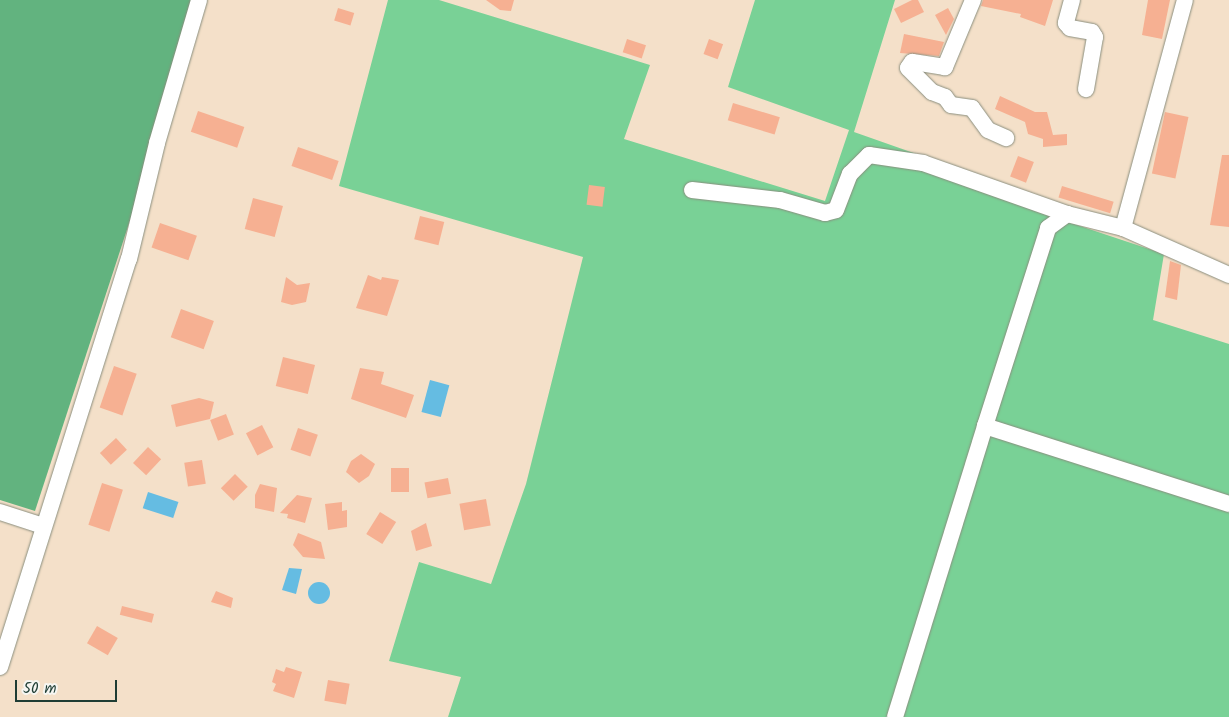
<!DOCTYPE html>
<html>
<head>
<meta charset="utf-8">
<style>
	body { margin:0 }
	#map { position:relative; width:1229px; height:717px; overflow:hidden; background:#f4e0c9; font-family:Kalam,sans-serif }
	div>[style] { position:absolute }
	.green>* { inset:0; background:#79d196 }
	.forest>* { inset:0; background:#62b37f }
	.water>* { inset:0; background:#65bce2; transform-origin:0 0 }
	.round { border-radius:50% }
	.building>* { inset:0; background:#f6b092; transform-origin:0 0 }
	.roads { filter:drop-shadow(0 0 1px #8a8e7e) drop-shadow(0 0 1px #8a8e7e) }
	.minor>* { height:16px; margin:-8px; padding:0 8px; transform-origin:8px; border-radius:8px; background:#fff }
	span { translate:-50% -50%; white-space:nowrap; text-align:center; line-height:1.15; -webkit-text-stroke:4.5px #f6f6f2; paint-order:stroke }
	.scale { position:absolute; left:15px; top:680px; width:102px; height:22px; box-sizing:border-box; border:2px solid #1f3d34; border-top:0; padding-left:6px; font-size:15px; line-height:18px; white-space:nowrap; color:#1f3d34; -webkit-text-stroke:4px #f6f6f2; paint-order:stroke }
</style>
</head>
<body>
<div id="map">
	<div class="green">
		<i style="clip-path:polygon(388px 0,439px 0,650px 65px,624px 139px,825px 201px,849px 130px,728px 87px,755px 0,895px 0,854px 132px,1044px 199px,1050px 216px,1164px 254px,1153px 320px,1229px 344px,1229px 717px,448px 717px,461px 677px,389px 661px,419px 562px,491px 584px,526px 484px,583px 257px,339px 186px)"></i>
	</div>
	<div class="forest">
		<i style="clip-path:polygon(0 0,192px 0,138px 196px,35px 511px,0 500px)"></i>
	</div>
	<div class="water">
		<i style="left:430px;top:380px;width:20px;height:33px;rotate:15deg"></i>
		<i style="left:148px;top:492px;width:32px;height:17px;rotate:18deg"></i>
		<i style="clip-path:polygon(289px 568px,302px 569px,296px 594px,282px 590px)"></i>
		<i class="round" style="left:308px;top:582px;width:22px;height:22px"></i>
	</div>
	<div class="building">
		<i style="clip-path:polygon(486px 0,514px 0,511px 11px,500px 10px)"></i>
		<i style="clip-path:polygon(912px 0,918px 0,924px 12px,901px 23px,894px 9px)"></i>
		<i style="clip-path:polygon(983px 0,1053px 0,1045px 26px,1020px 17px,1021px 14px,981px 6px)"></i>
		<i style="clip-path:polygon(1148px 0,1170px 0,1162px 39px,1142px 35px)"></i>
		<i style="left:338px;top:8px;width:17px;height:13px;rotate:17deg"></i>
		<i style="clip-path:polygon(948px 8px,954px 19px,946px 35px,935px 15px)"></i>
		<i style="clip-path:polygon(904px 34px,944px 42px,939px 56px,900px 53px)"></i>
		<i style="left:627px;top:39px;width:20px;height:14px;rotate:18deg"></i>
		<i style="left:709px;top:39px;width:15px;height:16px;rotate:20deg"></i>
		<i style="clip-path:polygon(1000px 96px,1035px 112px,1047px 112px,1053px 135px,1067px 134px,1067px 145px,1043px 147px,1043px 139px,1028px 134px,1025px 122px,995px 109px)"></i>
		<i style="left:733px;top:103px;width:49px;height:18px;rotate:17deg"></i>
		<i style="left:198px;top:111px;width:49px;height:22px;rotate:19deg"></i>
		<i style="left:1165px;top:112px;width:24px;height:63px;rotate:12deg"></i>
		<i style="left:298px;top:147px;width:43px;height:20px;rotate:19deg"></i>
		<i style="clip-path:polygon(1222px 155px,1229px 155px,1229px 227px,1210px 225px)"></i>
		<i style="left:1018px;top:156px;width:17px;height:22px;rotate:21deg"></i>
		<i style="left:589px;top:185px;width:16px;height:20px;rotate:7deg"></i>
		<i style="left:1062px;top:186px;width:54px;height:12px;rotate:17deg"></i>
		<i style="left:253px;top:198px;width:31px;height:32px;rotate:15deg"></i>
		<i style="left:420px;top:216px;width:25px;height:24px;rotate:14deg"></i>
		<i style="left:160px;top:223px;width:39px;height:26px;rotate:19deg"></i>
		<i style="clip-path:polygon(1170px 261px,1181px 265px,1177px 300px,1165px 297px)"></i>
		<i style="clip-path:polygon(368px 275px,381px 280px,382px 277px,399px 280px,387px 316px,356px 308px)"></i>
		<i style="clip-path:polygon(286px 277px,297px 285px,310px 283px,306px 302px,292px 305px,281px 302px)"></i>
		<i style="left:181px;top:309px;width:35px;height:30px;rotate:20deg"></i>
		<i style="left:283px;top:357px;width:33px;height:30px;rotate:14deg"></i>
		<i style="left:114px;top:366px;width:24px;height:44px;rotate:19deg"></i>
		<i style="clip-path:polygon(360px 368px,384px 372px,381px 384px,414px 395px,406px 418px,351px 399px)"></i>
		<i style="clip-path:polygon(199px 398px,214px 402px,210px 419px,176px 427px,171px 405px)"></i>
		<i style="left:226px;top:414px;width:22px;height:17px;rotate:69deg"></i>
		<i style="left:262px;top:425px;width:25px;height:18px;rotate:63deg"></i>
		<i style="left:298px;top:428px;width:21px;height:23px;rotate:19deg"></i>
		<i style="left:116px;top:438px;width:16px;height:22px;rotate:47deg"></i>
		<i style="left:148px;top:447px;width:18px;height:22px;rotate:43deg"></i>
		<i style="clip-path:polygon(361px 454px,375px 464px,369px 476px,359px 483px,346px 472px,351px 461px)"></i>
		<i style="left:202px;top:460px;width:24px;height:18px;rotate:81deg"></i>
		<i style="left:391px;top:468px;width:18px;height:24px"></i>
		<i style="left:235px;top:474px;width:18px;height:20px;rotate:45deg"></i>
		<i style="left:448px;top:478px;width:16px;height:24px;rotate:79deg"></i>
		<i style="left:102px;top:483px;width:22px;height:44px;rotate:18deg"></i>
		<i style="clip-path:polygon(260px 484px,277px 488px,274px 512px,255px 508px,255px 495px)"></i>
		<i style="clip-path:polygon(297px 495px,312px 498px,305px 523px,287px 518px,288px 514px,280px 513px)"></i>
		<i style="left:486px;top:499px;width:27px;height:27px;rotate:80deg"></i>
		<i style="clip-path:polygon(342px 502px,342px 511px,347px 510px,347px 527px,328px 530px,325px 504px)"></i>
		<i style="left:380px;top:512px;width:19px;height:26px;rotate:32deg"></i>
		<i style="clip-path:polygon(426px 523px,432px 546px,416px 551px,411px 531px)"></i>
		<i style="clip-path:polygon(298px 533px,321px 542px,325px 559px,303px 557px,293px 545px)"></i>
		<i style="clip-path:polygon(216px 591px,233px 598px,231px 608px,211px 602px)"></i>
		<i style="left:122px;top:606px;width:33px;height:9px;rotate:14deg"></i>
		<i style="left:97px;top:626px;width:24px;height:20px;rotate:30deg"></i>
		<i style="clip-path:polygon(286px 667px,302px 672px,294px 698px,273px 691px,276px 684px,272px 682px,276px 669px,284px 672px)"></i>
		<i style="left:328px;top:680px;width:22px;height:21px;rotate:10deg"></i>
	</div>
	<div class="roads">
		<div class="minor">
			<i style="left:973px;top:0;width:73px;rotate:112.7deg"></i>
			<i style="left:945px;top:67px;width:33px;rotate:-171deg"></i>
			<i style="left:912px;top:62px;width:7px;rotate:124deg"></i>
			<i style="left:908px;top:68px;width:34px;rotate:45deg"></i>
			<i style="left:932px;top:92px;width:14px;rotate:21deg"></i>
			<i style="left:945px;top:97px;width:10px;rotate:53deg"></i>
			<i style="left:951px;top:105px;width:21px;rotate:8deg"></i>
			<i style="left:972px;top:108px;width:27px;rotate:54deg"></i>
			<i style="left:988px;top:130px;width:20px;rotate:24deg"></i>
			<i style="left:1072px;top:0;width:24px;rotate:105deg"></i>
			<i style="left:1066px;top:23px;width:6px;rotate:51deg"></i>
			<i style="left:1070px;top:28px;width:22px;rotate:10deg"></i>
			<i style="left:1092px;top:32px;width:6px;rotate:59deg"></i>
			<i style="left:1095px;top:37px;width:53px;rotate:99.8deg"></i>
			<i style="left:692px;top:190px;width:89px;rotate:6.5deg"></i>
			<i style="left:780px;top:200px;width:47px;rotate:16.1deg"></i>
			<i style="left:825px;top:213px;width:11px;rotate:-15deg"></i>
			<i style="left:836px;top:210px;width:39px;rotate:-69deg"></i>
			<i style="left:850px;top:174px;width:27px;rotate:-45deg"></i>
			<i style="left:869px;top:155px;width:55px;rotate:8.4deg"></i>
			<i style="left:923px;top:163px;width:153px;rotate:19.5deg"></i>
			<i style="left:1067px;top:214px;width:58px;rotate:14deg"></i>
			<i style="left:1123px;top:228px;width:116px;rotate:23.9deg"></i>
			<i style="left:1123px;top:228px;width:236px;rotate:-74.8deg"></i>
			<i style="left:985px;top:426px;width:208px;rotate:-72.3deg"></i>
			<i style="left:1048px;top:228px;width:24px;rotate:-36deg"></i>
			<i style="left:0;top:512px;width:45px;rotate:18deg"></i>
			<i style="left:0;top:667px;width:428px;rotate:-72.5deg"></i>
			<i style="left:129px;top:259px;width:119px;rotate:-76.4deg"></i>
			<i style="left:157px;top:143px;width:149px;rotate:-73.6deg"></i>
			<i style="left:895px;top:717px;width:305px;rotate:-72.8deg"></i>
			<i style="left:985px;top:426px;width:256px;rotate:17.7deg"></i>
		</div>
	</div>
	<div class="scale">50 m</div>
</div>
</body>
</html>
